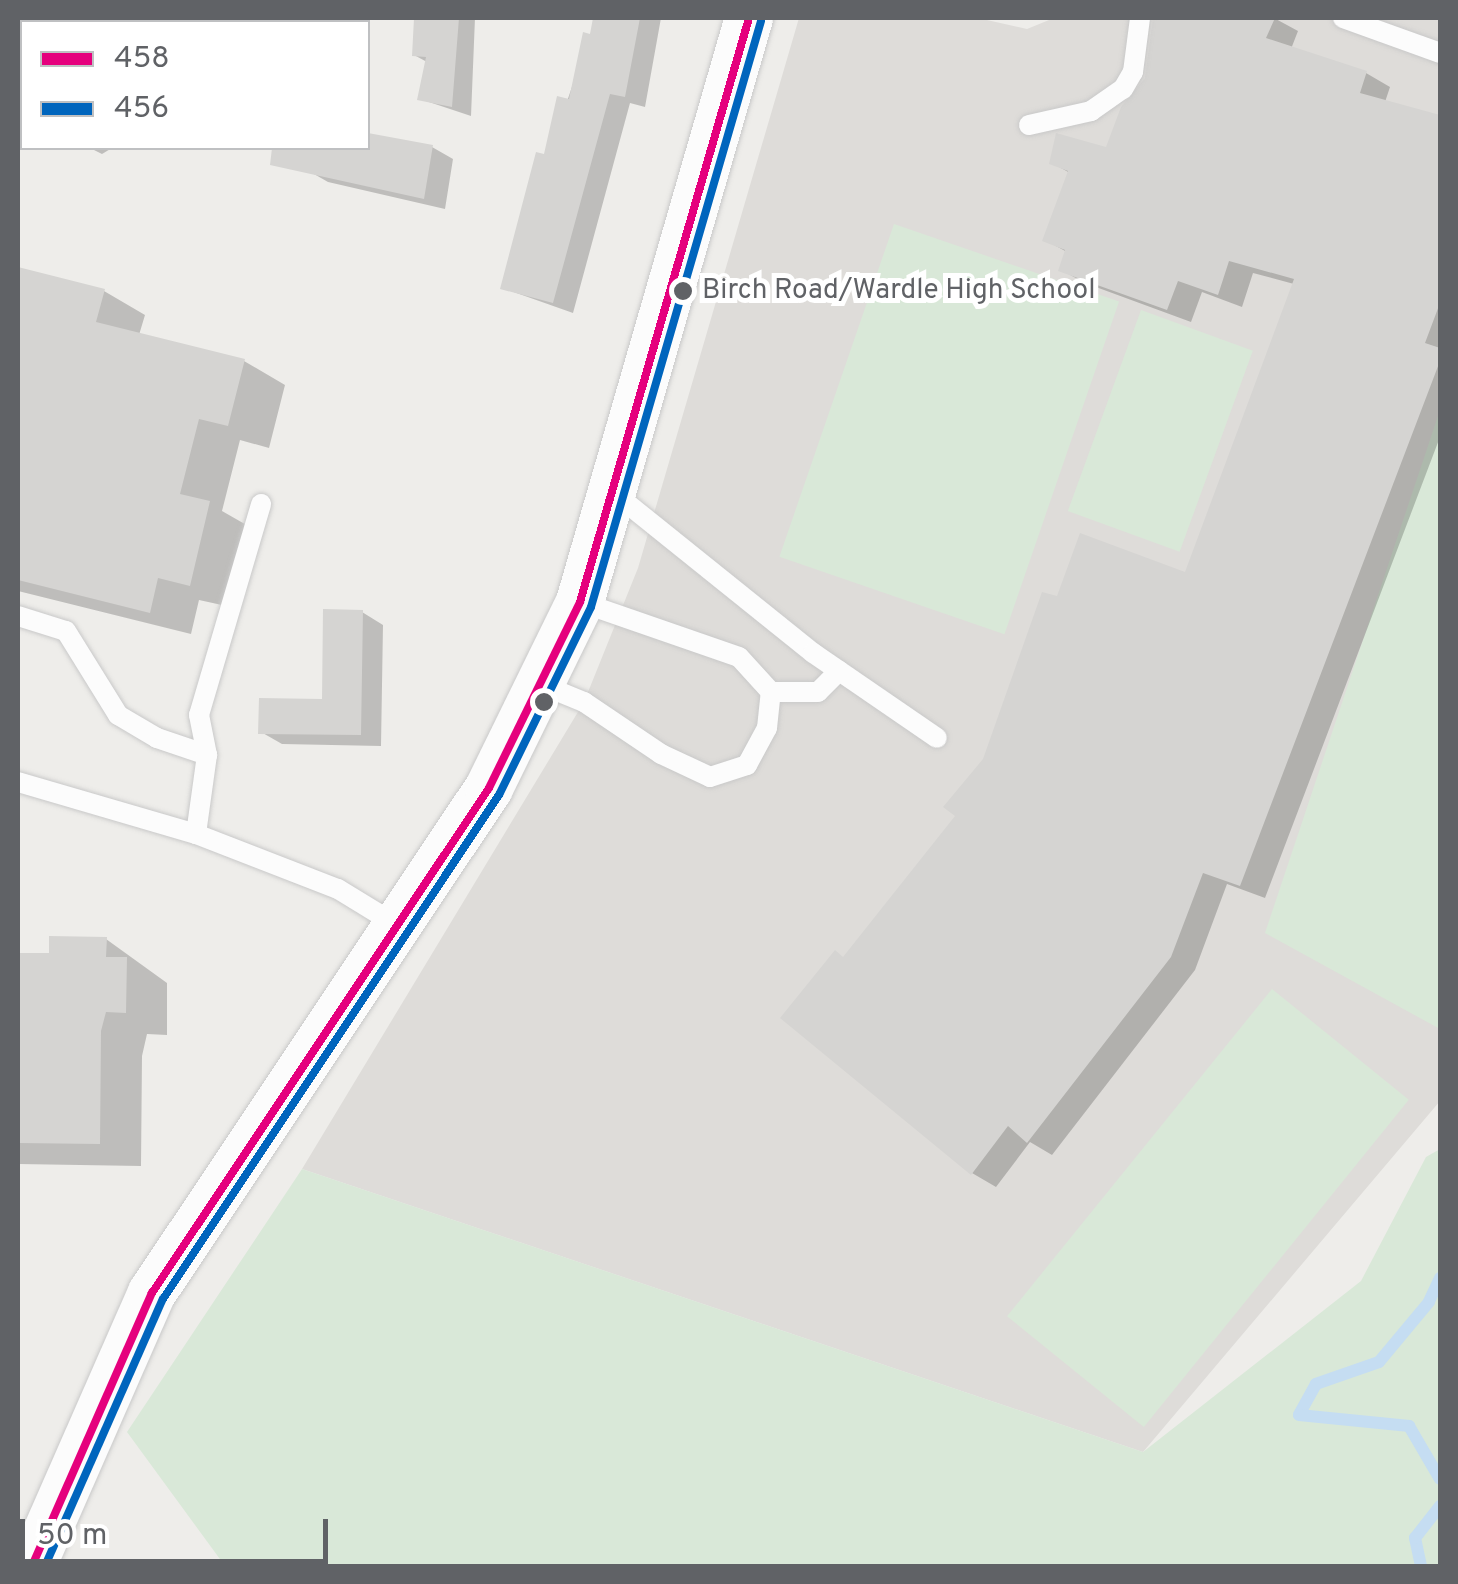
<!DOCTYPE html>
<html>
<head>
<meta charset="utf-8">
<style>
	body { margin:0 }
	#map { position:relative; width:1458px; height:1584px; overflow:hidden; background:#eeedea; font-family:Overpass,sans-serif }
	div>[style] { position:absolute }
	.education>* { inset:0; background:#dedcd9 }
	.green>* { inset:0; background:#d9e8d8; transform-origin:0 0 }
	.shadow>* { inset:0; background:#0003 }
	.stream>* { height:12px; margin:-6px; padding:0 6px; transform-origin:6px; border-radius:6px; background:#c5ddf2 }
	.building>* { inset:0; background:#d5d4d2 }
	.roads { filter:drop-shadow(0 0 2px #c9c9c9) drop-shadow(0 0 2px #c9c9c9) }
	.service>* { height:20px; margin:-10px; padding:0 10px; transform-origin:10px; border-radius:10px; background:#fcfcfc }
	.tertiary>* { height:48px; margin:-24px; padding:0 24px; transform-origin:24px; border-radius:24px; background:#fcfcfc }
	.bus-1>* { height:8px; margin:-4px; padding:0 4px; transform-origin:4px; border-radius:4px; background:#e5007d }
	.bus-2>* { height:8px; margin:-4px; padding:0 4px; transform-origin:4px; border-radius:4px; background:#0065bd }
	.dots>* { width:28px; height:28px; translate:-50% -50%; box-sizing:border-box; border:5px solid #fff; border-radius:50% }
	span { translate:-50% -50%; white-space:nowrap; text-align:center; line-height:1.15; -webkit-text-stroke:10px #fff; paint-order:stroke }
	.bus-label { font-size:28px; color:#606266 }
	.left { translate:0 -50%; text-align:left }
	.frame { position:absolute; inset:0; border:20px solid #606266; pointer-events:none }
	.legend { position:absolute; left:20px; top:20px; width:350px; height:130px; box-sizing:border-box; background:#fff; border:2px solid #bfc0c2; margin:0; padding:12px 18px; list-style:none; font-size:30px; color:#606266 }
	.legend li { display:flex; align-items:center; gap:20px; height:50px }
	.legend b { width:50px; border:2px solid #bfc0c2 }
	.scale { position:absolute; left:20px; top:1519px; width:308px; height:45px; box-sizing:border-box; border:5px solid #606266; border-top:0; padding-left:12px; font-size:30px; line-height:35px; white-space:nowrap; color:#606266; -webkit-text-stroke:8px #fff; paint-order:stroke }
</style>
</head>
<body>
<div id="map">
	<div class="education">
		<i style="clip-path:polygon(799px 18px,978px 18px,1027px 29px,1054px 18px,1440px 18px,1440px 1101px,1143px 1452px,302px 1169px,584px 702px,638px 568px)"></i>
	</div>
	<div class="green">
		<i style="left:894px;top:224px;width:238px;height:352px;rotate:19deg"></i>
		<i style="left:1141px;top:310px;width:119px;height:214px;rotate:20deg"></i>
		<i style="clip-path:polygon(1440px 410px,1440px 1029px,1265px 933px)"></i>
		<i style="left:1272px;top:989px;width:176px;height:421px;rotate:39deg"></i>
		<i style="clip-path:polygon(1440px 1149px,1440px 1566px,225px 1566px,127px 1432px,302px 1169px,1143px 1452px,1361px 1281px,1426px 1157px)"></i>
	</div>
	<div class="shadow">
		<i style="clip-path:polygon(18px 18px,59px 18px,62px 22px,22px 22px,22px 61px)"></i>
		<i style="clip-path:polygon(417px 18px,475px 18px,471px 116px,420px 99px,427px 62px,414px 55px)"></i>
		<i style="clip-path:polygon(596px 18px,661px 18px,645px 107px,630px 103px,573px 313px,502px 288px)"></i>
		<i style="clip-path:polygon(1159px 18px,1274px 18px,1298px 31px,1291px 49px,1366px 73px,1390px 87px,1385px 102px,1440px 117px,1440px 437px,1265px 898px,1227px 884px,1195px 970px,1052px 1155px,1030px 1142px,996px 1187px,972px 1173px,844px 959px,958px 815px,1059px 599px,1187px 575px,1294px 284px,1253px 273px,1242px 307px,1202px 292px,1191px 322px,1085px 283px,1061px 270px,1067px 252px,1045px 240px,1070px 173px,1052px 163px,1108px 150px,1148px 79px)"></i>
		<i style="clip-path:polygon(368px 136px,432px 147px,453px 159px,445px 209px,328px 182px,307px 170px,311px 148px,368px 148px)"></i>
		<i style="clip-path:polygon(90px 148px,112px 148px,102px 154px)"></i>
		<i style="clip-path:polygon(18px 270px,104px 291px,145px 315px,139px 335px,244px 361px,285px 385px,269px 448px,240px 440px,222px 511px,250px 527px,231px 607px,199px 600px,191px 634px,18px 591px)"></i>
		<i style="clip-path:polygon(362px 612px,383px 625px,381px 746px,282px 744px,261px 732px,324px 702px)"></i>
		<i style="clip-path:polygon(106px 939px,167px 983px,167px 1035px,147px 1034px,142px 1056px,141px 1166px,18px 1164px,18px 955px,52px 956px)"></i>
	</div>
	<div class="stream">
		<i style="left:1440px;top:1278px;width:26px;rotate:115deg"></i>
		<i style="left:1429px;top:1302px;width:78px;rotate:129.8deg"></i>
		<i style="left:1379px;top:1362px;width:67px;rotate:160.8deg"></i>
		<i style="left:1316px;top:1384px;width:35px;rotate:119deg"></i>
		<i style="left:1299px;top:1415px;width:111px;rotate:5.7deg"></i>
		<i style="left:1409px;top:1426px;width:61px;rotate:59.7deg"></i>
		<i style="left:1421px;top:1566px;width:29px;rotate:-102deg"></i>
		<i style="left:1415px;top:1538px;width:41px;rotate:-52deg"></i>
	</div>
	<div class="building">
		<i style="clip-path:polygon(414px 18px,459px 18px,452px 107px,417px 100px,426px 57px,412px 56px)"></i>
		<i style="clip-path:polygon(593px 18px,640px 18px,625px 97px,610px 94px,553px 303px,500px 289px,536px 152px,544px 154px,557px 96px,569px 99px,583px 32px,590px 34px)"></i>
		<i style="clip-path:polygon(1153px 18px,1275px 18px,1266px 38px,1367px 71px,1360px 93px,1440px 115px,1440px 303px,1425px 343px,1440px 348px,1440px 361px,1240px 886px,1203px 873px,1171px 957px,1027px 1143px,1008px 1126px,971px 1175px,780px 1018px,835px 950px,843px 957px,955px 816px,943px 807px,983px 759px,1042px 592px,1057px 596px,1080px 533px,1185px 572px,1294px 279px,1229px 261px,1218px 295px,1178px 281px,1167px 310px,1058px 271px,1065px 250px,1042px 241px,1068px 171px,1049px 164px,1056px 133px,1106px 147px,1121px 107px,1145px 78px)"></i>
		<i style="clip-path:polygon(368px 133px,433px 145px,424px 199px,270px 165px,272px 148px,368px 148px)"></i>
		<i style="clip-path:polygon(18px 267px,105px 289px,96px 322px,245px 359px,228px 426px,199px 419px,180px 494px,210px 501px,190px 586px,158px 578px,150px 613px,18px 580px)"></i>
		<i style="clip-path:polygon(323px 609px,363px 610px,361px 735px,258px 734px,259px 698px,322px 699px)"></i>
		<i style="clip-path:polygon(49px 936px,107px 937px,106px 957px,127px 957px,126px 1013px,106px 1012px,101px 1031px,100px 1144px,18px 1143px,18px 953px,49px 953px)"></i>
	</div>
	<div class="roads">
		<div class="service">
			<i style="left:1343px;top:18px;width:103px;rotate:19.8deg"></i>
			<i style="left:1029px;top:125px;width:64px;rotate:-12.7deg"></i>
			<i style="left:1091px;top:111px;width:39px;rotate:-35deg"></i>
			<i style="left:1123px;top:89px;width:20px;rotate:-60deg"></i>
			<i style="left:1133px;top:72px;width:54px;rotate:-82.6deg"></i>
			<i style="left:614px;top:493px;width:255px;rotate:38.8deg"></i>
			<i style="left:813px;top:653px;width:150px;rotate:34.4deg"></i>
			<i style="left:18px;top:616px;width:50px;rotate:17.4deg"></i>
			<i style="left:66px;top:631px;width:99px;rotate:58.2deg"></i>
			<i style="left:118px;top:715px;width:45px;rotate:30.5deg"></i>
			<i style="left:157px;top:738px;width:53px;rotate:18.8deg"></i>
			<i style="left:540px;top:684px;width:48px;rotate:22.2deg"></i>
			<i style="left:584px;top:702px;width:93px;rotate:34deg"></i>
			<i style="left:661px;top:754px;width:54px;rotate:25.1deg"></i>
			<i style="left:710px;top:777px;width:39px;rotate:-18deg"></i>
			<i style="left:747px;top:765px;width:42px;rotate:-61.6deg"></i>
			<i style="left:767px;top:728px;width:36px;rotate:-84deg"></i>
			<i style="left:771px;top:692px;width:47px;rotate:-132.4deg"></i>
			<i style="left:739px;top:657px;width:168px;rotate:-160.9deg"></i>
			<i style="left:771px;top:692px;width:47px"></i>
			<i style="left:818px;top:692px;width:30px;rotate:-45deg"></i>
			<i style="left:18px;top:782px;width:185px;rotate:16.3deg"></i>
			<i style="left:196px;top:834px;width:152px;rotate:21.2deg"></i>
			<i style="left:338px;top:889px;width:69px;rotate:31.4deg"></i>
			<i style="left:196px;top:834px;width:80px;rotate:-82.1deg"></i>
			<i style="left:207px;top:755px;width:41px;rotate:-101.3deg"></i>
			<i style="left:199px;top:715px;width:220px;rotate:-73.6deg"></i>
		</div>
		<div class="tertiary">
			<i style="left:32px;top:1566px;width:298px;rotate:-66.3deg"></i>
			<i style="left:152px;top:1293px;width:607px;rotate:-56.28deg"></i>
			<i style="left:489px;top:788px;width:207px;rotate:-63.9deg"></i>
			<i style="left:580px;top:602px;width:608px;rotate:-73.86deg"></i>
		</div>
	</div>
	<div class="bus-1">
		<i style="left:32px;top:1566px;width:298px;rotate:-66.3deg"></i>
		<i style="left:152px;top:1293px;width:607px;rotate:-56.28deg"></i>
		<i style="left:489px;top:788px;width:207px;rotate:-63.9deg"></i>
		<i style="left:580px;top:602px;width:608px;rotate:-73.86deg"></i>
	</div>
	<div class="bus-2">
		<i style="left:45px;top:1566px;width:292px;rotate:-66.2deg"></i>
		<i style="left:163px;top:1299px;width:606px;rotate:-56.31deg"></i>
		<i style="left:499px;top:795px;width:209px;rotate:-63.9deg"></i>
		<i style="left:591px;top:607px;width:610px;rotate:-73.82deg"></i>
	</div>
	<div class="dots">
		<i style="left:683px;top:291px;background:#606266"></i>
		<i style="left:544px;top:702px;background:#606266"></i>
	</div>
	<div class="bus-label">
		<span class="left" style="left:702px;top:291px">Birch Road/Wardle High School</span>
	</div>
	<div class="frame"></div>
	<ul class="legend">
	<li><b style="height:12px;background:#e5007d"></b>458</li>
	<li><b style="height:12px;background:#0065bd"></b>456</li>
	</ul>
	<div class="scale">50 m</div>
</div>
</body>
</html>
